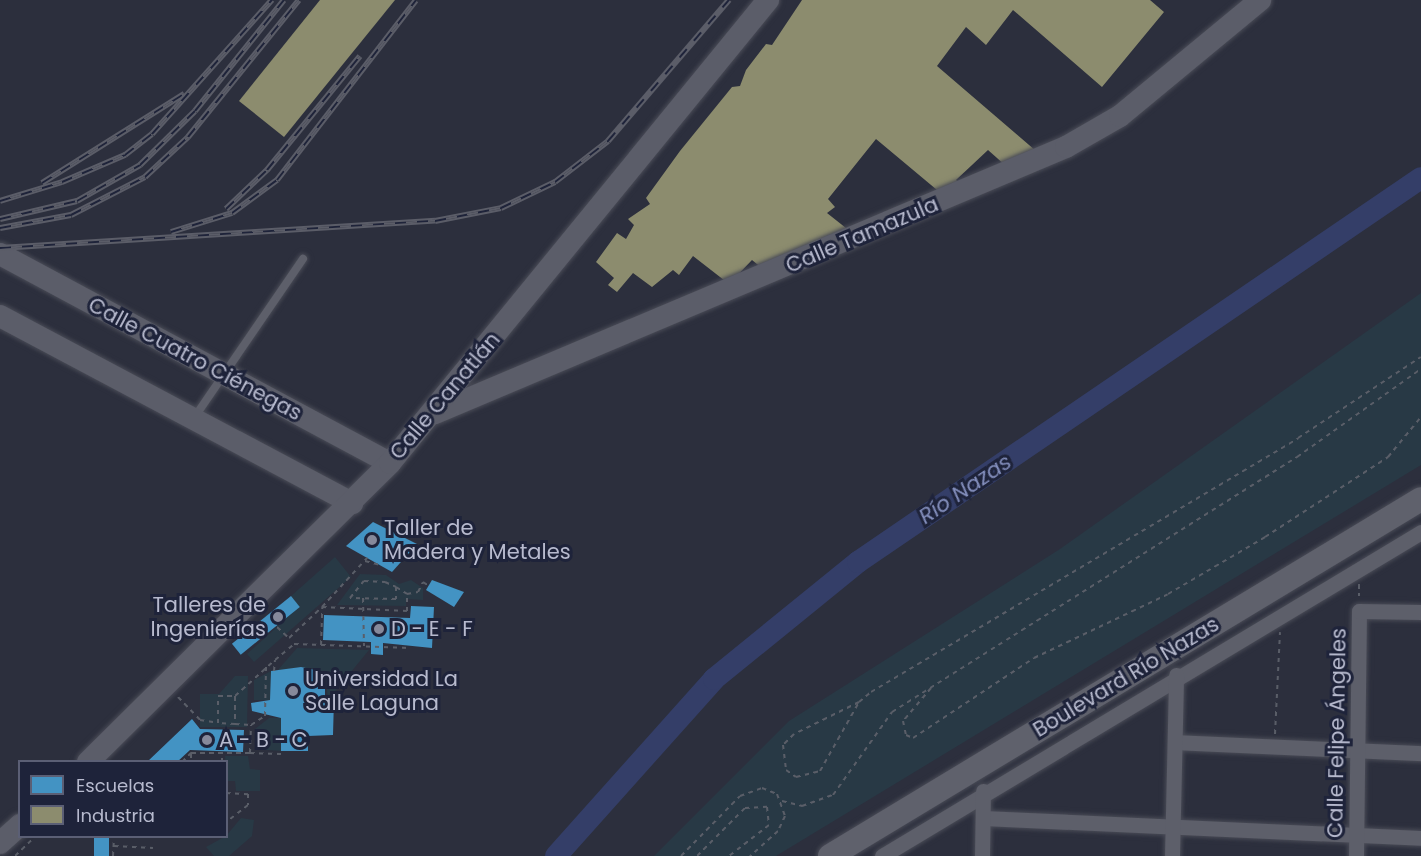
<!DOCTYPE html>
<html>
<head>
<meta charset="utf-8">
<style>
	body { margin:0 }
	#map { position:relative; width:1421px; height:856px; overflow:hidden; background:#2c2f3d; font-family:Poppins,sans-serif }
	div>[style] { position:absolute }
	.green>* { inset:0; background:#283945 }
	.schools>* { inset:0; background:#4393c3; transform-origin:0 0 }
	.industry>* { inset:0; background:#8c8c6e }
	.river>* { height:22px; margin:-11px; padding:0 11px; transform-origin:11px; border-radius:11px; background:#343e68 }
	.path>* { height:2px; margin-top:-1px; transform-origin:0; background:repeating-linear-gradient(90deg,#5a5e68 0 4.5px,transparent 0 9px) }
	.roads { filter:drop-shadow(0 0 2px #494b56) drop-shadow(0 0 2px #494b56) }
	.lane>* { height:8px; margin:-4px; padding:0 4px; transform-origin:4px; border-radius:4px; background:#5d5f6a }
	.street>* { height:15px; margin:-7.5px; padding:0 7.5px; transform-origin:7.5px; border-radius:7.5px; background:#5d5f6a }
	.secondary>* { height:22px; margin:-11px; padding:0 11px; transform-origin:11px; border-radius:11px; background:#5b5d69 }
	.primary>* { height:24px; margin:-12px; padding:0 12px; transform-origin:12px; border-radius:12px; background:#5f616c }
	.rail>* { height:6px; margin-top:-3px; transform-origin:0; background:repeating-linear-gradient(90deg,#1e233a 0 11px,#5b5d68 0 22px); box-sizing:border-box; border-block:2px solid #5b5d68 }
	.dots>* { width:16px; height:16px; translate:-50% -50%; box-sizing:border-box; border:3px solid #1e233a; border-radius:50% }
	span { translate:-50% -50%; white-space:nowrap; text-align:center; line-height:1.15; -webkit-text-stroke:6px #1e233a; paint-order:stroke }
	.street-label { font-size:21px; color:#b7bace }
	.poi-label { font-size:21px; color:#b7bace }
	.left { translate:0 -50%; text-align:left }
	.right { translate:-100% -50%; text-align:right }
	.water-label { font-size:22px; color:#838ebc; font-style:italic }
	.legend { position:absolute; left:18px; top:760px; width:210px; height:78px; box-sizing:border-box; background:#1e233a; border:2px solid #5b5f75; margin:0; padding:8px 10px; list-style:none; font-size:18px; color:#b7bace }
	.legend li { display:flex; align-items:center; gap:12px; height:30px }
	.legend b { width:30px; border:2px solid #5b5f75 }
</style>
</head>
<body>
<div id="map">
	<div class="green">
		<i style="clip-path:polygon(1421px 293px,1421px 465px,776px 856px,654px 856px,789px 721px,1060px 549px)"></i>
		<i style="clip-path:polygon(335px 557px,351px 577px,254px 662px,247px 654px,299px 607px,291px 596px)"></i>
		<i style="clip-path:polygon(360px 574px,386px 575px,399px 584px,411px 580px,423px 588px,423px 600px,406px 599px,406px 606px,337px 605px)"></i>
		<i style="clip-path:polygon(297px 648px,369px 650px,328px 700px,325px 673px,301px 667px,277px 671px)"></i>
		<i style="clip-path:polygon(271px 671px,270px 700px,254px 700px,254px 680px)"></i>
		<i style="clip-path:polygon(235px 676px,248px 676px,247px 727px,200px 727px,200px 694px,219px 694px)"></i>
		<i style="clip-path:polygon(269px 718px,281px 718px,281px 751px,255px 749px,255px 729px)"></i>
		<i style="clip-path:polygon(225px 756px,248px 756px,250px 769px,260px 770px,260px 791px,236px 791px,235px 781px,227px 781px)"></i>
		<i style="clip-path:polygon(241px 818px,254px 820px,252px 836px,229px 856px,214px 856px,206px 847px,226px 836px)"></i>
	</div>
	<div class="schools">
		<i style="clip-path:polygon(373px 522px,417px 544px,392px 572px,346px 546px)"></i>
		<i style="clip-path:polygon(432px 580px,464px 592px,454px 607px,426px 590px)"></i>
		<i style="left:291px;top:596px;width:14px;height:76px;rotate:51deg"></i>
		<i style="clip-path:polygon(411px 606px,434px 607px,432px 648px,383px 643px,383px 655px,371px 654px,371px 642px,323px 640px,324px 615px,410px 618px)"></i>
		<i style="clip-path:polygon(301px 667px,325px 672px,325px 695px,334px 699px,333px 735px,308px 736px,308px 751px,281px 751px,281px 718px,252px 711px,251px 703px,270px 700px,271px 671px)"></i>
		<i style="clip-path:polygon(192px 719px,200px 729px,244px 730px,243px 752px,190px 750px,177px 762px,147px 762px)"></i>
		<i style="left:94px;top:836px;width:15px;height:20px"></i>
	</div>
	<div class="industry">
		<i style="clip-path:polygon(320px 0,395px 0,284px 137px,239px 101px)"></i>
		<i style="clip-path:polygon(802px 0,1150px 0,1164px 12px,1102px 87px,1013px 10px,986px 45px,966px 27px,937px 66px,1036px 151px,1006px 166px,988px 150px,956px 180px,963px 185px,943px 195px,876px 139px,828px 199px,835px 207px,827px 213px,851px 232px,763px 269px,752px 260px,729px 284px,693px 256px,679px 275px,673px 270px,652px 287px,633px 273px,617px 292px,608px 285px,614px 278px,596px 262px,617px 233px,626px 239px,634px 225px,628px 219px,650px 204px,646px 198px,680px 151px,732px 87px,740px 86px,746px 70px,766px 44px,772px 45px)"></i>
	</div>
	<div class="river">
		<i style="left:556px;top:856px;width:237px;rotate:-48.2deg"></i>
		<i style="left:714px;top:679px;width:186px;rotate:-39.1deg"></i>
		<i style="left:858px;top:562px;width:681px;rotate:-34.3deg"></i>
	</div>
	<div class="path">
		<i style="left:365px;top:561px;width:16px;rotate:15deg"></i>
		<i style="left:1359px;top:584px;width:12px;rotate:90deg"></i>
		<i style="left:396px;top:587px;width:12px;rotate:90deg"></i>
		<i style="left:396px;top:599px;width:46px;rotate:-178.8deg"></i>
		<i style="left:350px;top:598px;width:22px;rotate:-51deg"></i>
		<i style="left:364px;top:581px;width:21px;rotate:3deg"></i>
		<i style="left:385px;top:582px;width:12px;rotate:24deg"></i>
		<i style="left:396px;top:587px;width:13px;rotate:32deg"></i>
		<i style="left:363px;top:598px;width:48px;rotate:88.8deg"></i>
		<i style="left:277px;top:627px;width:16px;rotate:43deg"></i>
		<i style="left:289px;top:638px;width:45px;rotate:-43.2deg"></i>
		<i style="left:322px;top:607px;width:85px;rotate:2.7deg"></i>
		<i style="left:407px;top:611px;width:17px;rotate:-90deg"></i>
		<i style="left:407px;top:594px;width:11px;rotate:-10deg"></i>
		<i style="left:418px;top:592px;width:11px;rotate:-63deg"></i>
		<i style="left:423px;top:582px;width:7px;rotate:34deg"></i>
		<i style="left:321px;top:645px;width:38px;rotate:-88deg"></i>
		<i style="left:322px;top:607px;width:67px;rotate:-47.4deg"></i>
		<i style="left:274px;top:671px;width:11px;rotate:-85deg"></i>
		<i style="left:275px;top:660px;width:25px;rotate:-40deg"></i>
		<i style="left:294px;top:644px;width:116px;rotate:2deg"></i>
		<i style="left:931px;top:688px;width:43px;rotate:130.3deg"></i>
		<i style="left:903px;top:721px;width:14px;rotate:78deg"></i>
		<i style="left:906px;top:735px;width:8px;rotate:23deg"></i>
		<i style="left:913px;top:738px;width:145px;rotate:-33.5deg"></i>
		<i style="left:1034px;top:658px;width:148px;rotate:-25.5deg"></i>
		<i style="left:1168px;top:594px;width:113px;rotate:-30.4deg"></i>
		<i style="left:1265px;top:537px;width:147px;rotate:-33deg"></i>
		<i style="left:1388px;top:457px;width:52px;rotate:-50.5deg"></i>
		<i style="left:235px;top:696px;width:28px;rotate:90deg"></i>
		<i style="left:235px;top:724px;width:17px;rotate:-177deg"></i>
		<i style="left:218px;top:723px;width:27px;rotate:-90deg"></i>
		<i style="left:218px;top:696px;width:17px"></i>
		<i style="left:235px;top:696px;width:54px;rotate:-42deg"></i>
		<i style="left:178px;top:697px;width:32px;rotate:46deg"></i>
		<i style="left:200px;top:720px;width:18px;rotate:9deg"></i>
		<i style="left:859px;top:702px;width:72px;rotate:153.8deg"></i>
		<i style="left:794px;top:734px;width:16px;rotate:135deg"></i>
		<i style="left:783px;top:745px;width:25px;rotate:83deg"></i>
		<i style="left:786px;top:770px;width:12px;rotate:35deg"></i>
		<i style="left:796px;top:777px;width:25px;rotate:-14deg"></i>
		<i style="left:820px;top:771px;width:79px;rotate:-60.5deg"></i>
		<i style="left:859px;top:702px;width:16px;rotate:-40deg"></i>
		<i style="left:871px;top:692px;width:497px;rotate:-30.7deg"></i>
		<i style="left:1298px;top:438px;width:147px;rotate:-33.4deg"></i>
		<i style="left:235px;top:724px;width:16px;rotate:4deg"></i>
		<i style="left:1275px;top:734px;width:102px;rotate:-87.2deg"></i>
		<i style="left:191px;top:753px;width:9px;rotate:90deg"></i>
		<i style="left:250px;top:753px;width:31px;rotate:2deg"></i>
		<i style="left:182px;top:762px;width:13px;rotate:-45deg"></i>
		<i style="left:191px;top:753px;width:59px"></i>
		<i style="left:250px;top:753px;width:28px;rotate:-88deg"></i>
		<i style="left:251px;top:725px;width:17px;rotate:-33deg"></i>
		<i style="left:265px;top:716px;width:49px;rotate:-88.8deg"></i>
		<i style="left:222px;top:762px;width:9px;rotate:-90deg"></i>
		<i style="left:226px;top:793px;width:22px;rotate:3deg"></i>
		<i style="left:248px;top:794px;width:11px;rotate:90deg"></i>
		<i style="left:248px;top:805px;width:28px;rotate:142deg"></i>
		<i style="left:782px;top:801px;width:21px;rotate:14deg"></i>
		<i style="left:802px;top:806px;width:33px;rotate:-20deg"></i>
		<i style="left:833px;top:795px;width:102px;rotate:-54.6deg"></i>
		<i style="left:892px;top:712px;width:479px;rotate:-32.2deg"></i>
		<i style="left:1297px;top:457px;width:152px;rotate:-35.4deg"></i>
		<i style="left:114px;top:846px;width:39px;rotate:3deg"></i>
		<i style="left:15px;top:856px;width:29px;rotate:-44deg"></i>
		<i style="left:113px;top:856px;width:20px;rotate:-87deg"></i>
		<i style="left:681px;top:856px;width:84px;rotate:-45.5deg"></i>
		<i style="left:740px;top:796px;width:23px;rotate:-20deg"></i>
		<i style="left:762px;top:788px;width:16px;rotate:22deg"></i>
		<i style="left:777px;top:794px;width:23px;rotate:70deg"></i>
		<i style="left:785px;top:816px;width:17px;rotate:115deg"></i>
		<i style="left:778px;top:831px;width:38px;rotate:138deg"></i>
		<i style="left:697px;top:856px;width:68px;rotate:-45deg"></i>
		<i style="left:745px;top:808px;width:22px;rotate:-3deg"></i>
		<i style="left:767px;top:807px;width:18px;rotate:84deg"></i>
		<i style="left:769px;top:825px;width:51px;rotate:142.2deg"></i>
	</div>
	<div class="roads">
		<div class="lane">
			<i style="left:194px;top:418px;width:193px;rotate:-55.6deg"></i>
		</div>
		<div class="street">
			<i style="left:1175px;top:742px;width:246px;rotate:2.6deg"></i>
			<i style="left:983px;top:818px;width:438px;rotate:2.6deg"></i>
			<i style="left:882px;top:856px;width:629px;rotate:-31.01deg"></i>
			<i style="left:982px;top:856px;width:65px;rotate:-89.1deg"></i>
			<i style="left:1172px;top:856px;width:181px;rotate:-88.7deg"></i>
			<i style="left:1356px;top:856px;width:245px;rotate:-89.3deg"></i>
			<i style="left:1359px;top:611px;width:62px;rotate:0.9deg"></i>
		</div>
		<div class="secondary">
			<i style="left:0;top:254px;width:442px;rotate:28.2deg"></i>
			<i style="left:0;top:316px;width:399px;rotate:28deg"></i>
			<i style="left:435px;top:413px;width:685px;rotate:-22.86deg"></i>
			<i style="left:1066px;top:147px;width:62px;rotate:-29.9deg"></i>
			<i style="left:1120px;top:116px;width:182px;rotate:-39.6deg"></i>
			<i style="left:88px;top:762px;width:425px;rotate:-44.7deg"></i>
			<i style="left:390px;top:463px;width:598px;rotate:-50.77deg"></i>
			<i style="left:0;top:843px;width:27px;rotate:-42deg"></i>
		</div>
		<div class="primary">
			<i style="left:830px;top:856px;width:690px;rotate:-31.13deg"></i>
		</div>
	</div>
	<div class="rail">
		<i style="left:42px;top:183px;width:168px;rotate:-32.1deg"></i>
		<i style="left:0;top:201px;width:65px;rotate:-17deg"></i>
		<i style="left:62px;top:182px;width:69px;rotate:-23.2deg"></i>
		<i style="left:125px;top:155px;width:34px;rotate:-38deg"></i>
		<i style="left:152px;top:134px;width:180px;rotate:-48.2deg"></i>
		<i style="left:226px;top:209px;width:57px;rotate:-43.6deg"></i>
		<i style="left:267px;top:170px;width:147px;rotate:-50.8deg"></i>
		<i style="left:0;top:219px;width:79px;rotate:-13.2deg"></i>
		<i style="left:77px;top:201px;width:73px;rotate:-29.7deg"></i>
		<i style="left:140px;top:165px;width:77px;rotate:-44.5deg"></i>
		<i style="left:195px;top:111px;width:142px;rotate:-51.3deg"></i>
		<i style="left:0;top:228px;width:72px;rotate:-10.4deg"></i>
		<i style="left:71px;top:215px;width:83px;rotate:-27.2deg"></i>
		<i style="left:145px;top:177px;width:59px;rotate:-42.9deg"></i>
		<i style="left:188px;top:137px;width:176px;rotate:-51deg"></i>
		<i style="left:171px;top:232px;width:64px;rotate:-17.3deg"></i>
		<i style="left:232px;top:213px;width:56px;rotate:-36.3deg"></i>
		<i style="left:277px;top:180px;width:227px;rotate:-52.3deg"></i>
		<i style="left:0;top:248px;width:436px;rotate:-3.6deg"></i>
		<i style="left:435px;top:221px;width:67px;rotate:-11.1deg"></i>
		<i style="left:501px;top:208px;width:60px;rotate:-25.7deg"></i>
		<i style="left:555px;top:182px;width:67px;rotate:-37.7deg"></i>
		<i style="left:608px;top:141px;width:186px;rotate:-49.4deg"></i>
	</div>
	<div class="dots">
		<i style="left:372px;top:540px;background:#86899b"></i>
		<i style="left:278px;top:617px;background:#86899b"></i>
		<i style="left:379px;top:629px;background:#86899b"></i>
		<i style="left:293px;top:691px;background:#86899b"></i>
		<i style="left:207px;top:740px;background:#86899b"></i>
	</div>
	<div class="street-label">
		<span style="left:862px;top:235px;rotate:-23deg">Calle Tamazula</span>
		<span style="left:195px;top:359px;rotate:28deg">Calle Cuatro Ciénegas</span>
		<span style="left:445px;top:396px;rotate:-50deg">Calle Canatlán</span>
		<span style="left:1126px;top:677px;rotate:-31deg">Boulevard Río Nazas</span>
		<span style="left:1337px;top:733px;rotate:-89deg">Calle Felipe Ángeles</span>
	</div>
	<div class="poi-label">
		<span class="left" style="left:384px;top:540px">Taller de<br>Madera y Metales</span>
		<span class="right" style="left:266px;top:617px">Talleres de<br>Ingenierías</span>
		<span class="left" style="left:391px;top:629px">D - E - F</span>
		<span class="left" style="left:305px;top:691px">Universidad La<br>Salle Laguna</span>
		<span class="left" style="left:219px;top:740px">A - B - C</span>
	</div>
	<div class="water-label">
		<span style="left:965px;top:489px;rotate:-34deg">Río Nazas</span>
	</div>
	<ul class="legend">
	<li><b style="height:16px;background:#4393c3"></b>Escuelas</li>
	<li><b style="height:16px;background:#8c8c6e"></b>Industria</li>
	</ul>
</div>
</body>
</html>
